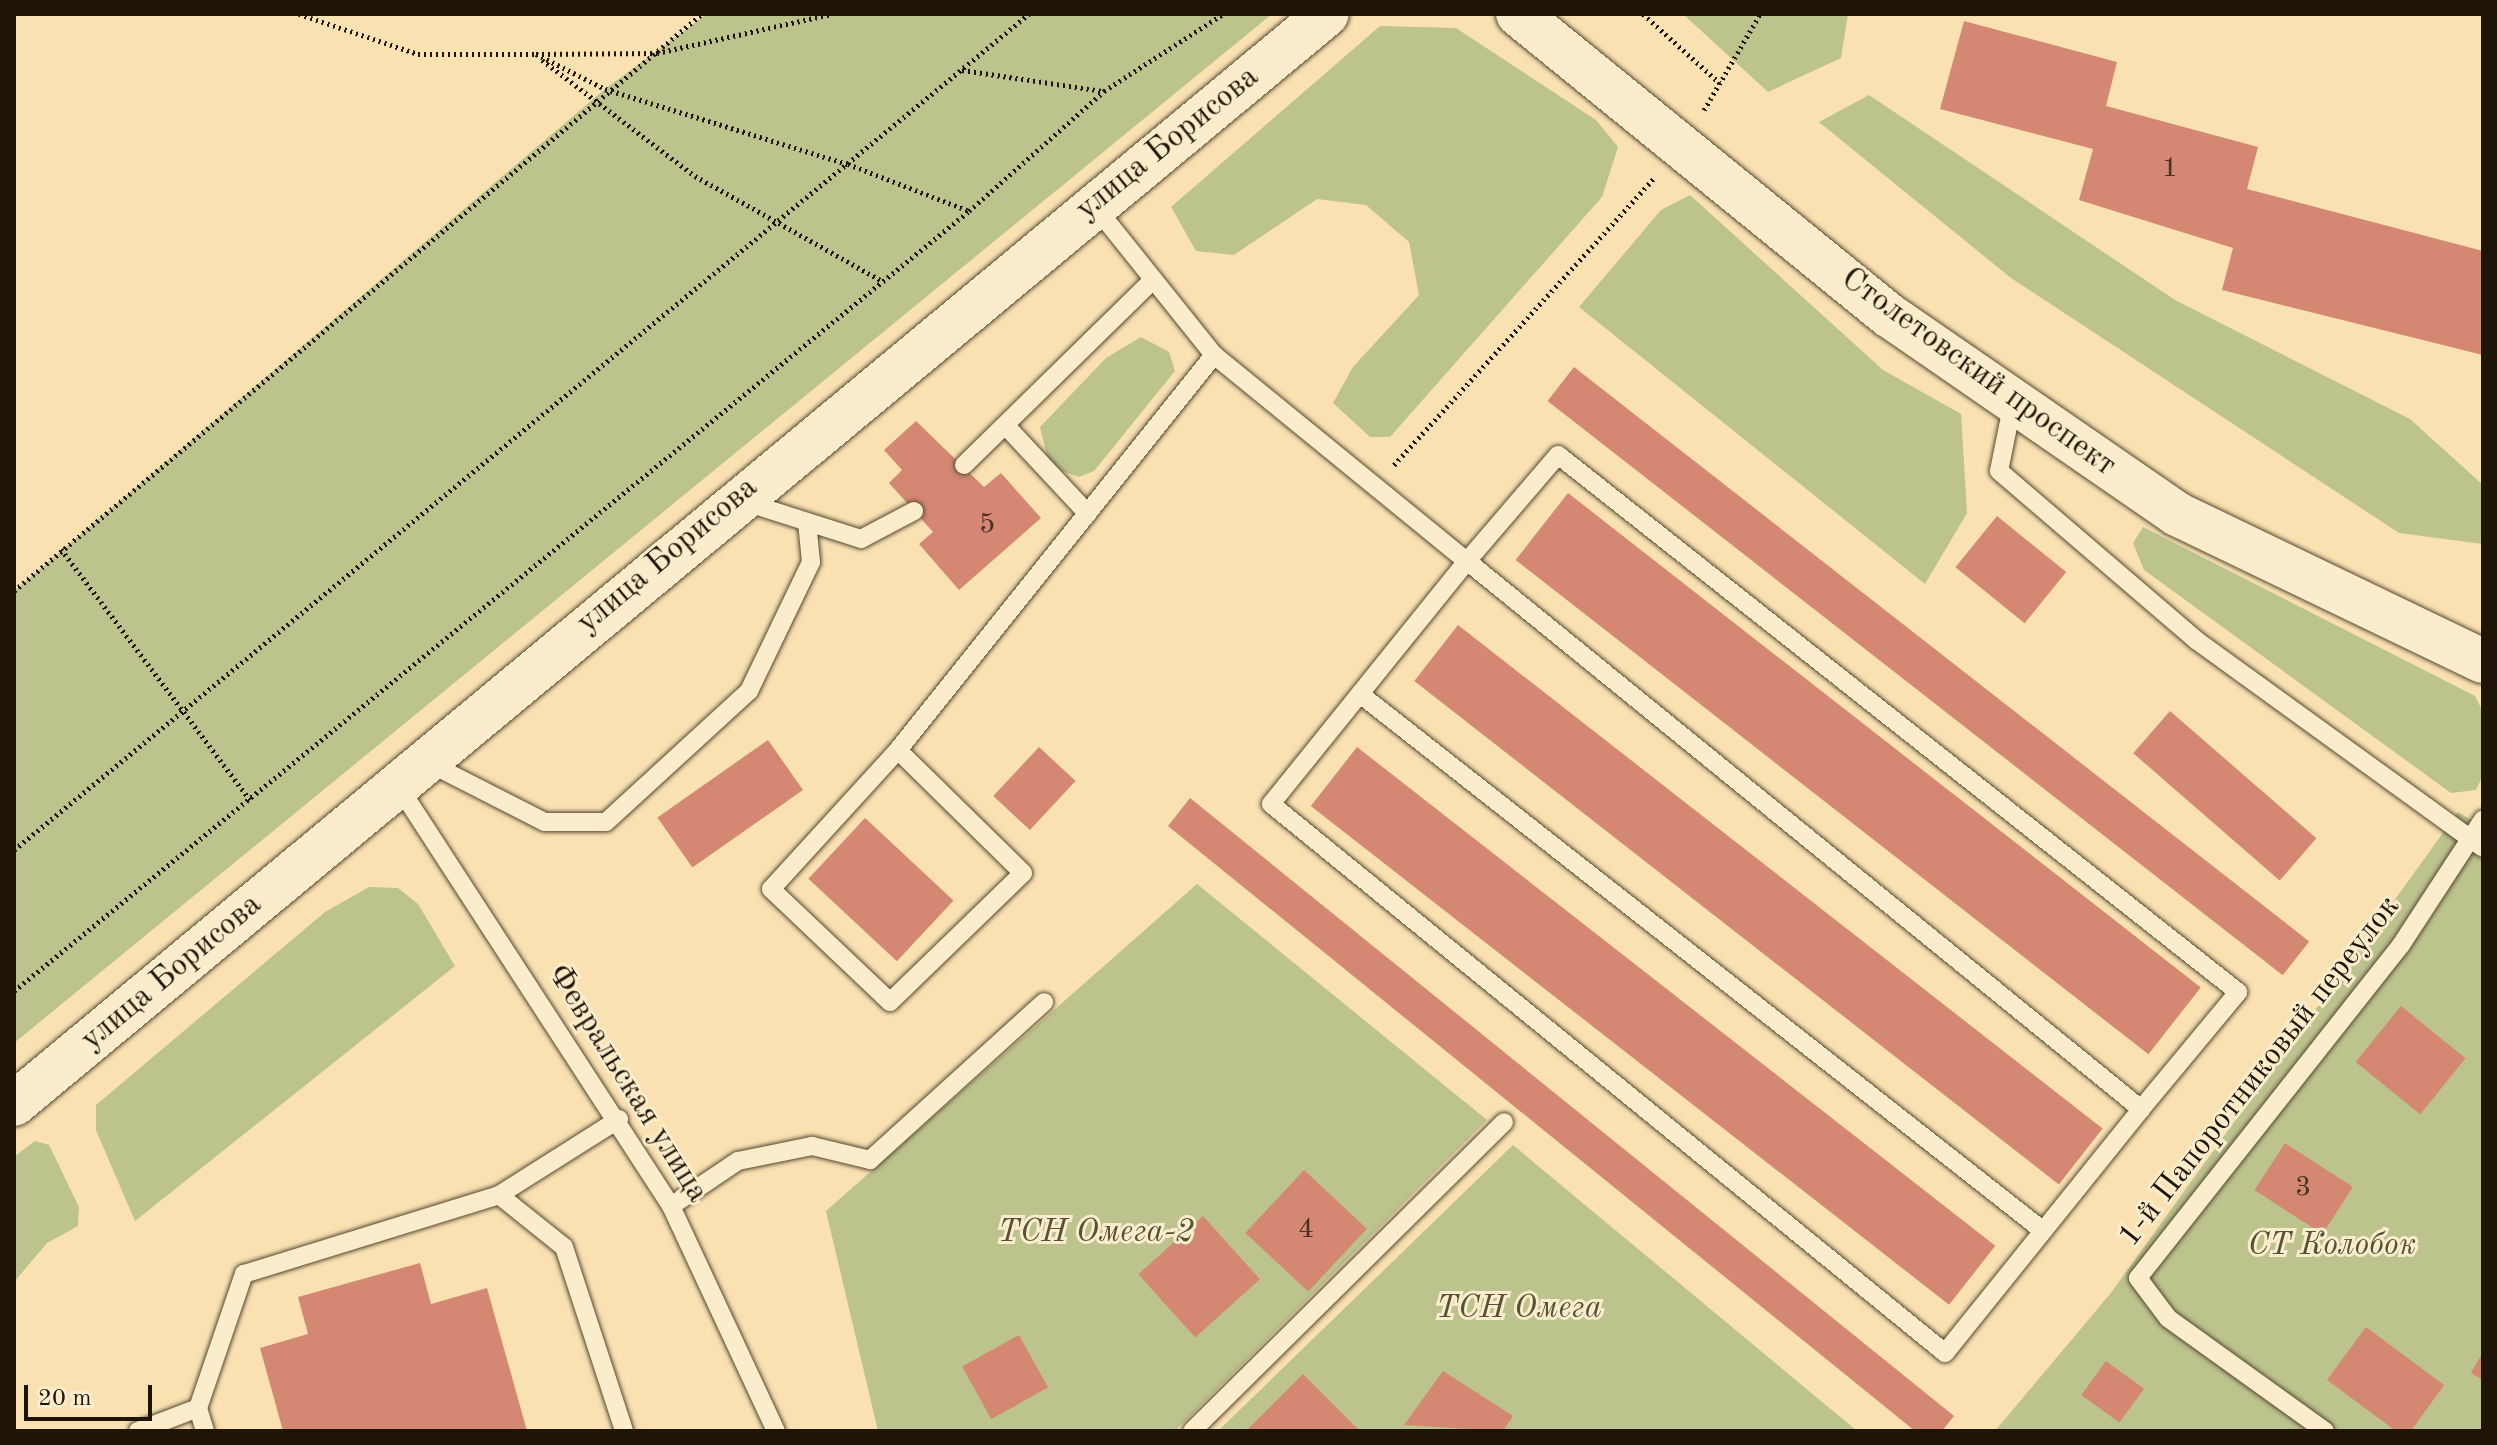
<!DOCTYPE html>
<html>
<head>
<meta charset="utf-8">
<style>
	body { margin:0 }
	#map { position:relative; width:2497px; height:1445px; overflow:hidden; background:#f9e1b1; font-family:"Old Standard TT",serif }
	div>[style] { position:absolute }
	.green>* { inset:0; background:#bcc38d }
	.building>* { inset:0; background:#d48772; transform-origin:0 0 }
	.path>* { height:5px; margin-top:-2.5px; transform-origin:0; background:repeating-linear-gradient(90deg,#1f1507 0 2px,transparent 0 6px) }
	.roads { filter:drop-shadow(0 0 2px #564832) drop-shadow(0 0 2px #564832) }
	.lane>* { height:18px; margin:-9px; padding:0 9px; transform-origin:9px; border-radius:9px; background:#fbeccc }
	.secondary>* { height:44px; margin:-22px; padding:0 22px; transform-origin:22px; border-radius:22px; background:#fbeccc }
	span { translate:-50% -50%; white-space:nowrap; text-align:center; line-height:1.15; -webkit-text-stroke:6px #fbeccc; paint-order:stroke }
	.number-label { font-size:28px; color:#4c3222 }
	.number-label span { -webkit-text-stroke-width:0 }
	.street-label { font-size:32px; color:#1f1507 }
	.park-label { font-size:32px; color:#565236; font-style:italic }
	.frame { position:absolute; inset:0; border:16px solid #1f1507; pointer-events:none }
	.scale { position:absolute; left:24px; top:1385px; width:128px; height:36px; box-sizing:border-box; border:4px solid #1f1507; border-top:0; padding-left:10px; font-size:24px; line-height:28px; white-space:nowrap; color:#1f1507; -webkit-text-stroke:6px #fbeccc; paint-order:stroke }
</style>
</head>
<body>
<div id="map">
	<div class="green">
		<i style="clip-path:polygon(707px 14px,1272px 14px,14px 1043px,14px 591px,605px 89px)"></i>
		<i style="clip-path:polygon(1683px 14px,1848px 14px,1841px 58px,1768px 92px)"></i>
		<i style="clip-path:polygon(1380px 26px,1456px 28px,1596px 120px,1618px 147px,1602px 197px,1390px 437px,1370px 437px,1333px 403px,1353px 367px,1419px 295px,1409px 242px,1366px 205px,1317px 199px,1234px 255px,1196px 251px,1171px 207px)"></i>
		<i style="clip-path:polygon(1869px 95px,2175px 300px,2410px 419px,2483px 485px,2483px 544px,2399px 533px,2011px 278px,1819px 122px)"></i>
		<i style="clip-path:polygon(1690px 195px,1883px 370px,1961px 414px,1967px 513px,1925px 584px,1579px 307px,1661px 210px)"></i>
		<i style="clip-path:polygon(1141px 337px,1169px 352px,1175px 371px,1094px 471px,1079px 477px,1061px 471px,1047px 456px,1040px 427px,1106px 358px)"></i>
		<i style="clip-path:polygon(2143px 527px,2475px 696px,2483px 712px,2483px 775px,2476px 790px,2451px 793px,2144px 570px,2133px 543px)"></i>
		<i style="clip-path:polygon(2458px 812px,2483px 827px,2483px 1431px,1995px 1431px,2110px 1294px)"></i>
		<i style="clip-path:polygon(1197px 884px,1487px 1120px,1175px 1431px,878px 1431px,826px 1211px)"></i>
		<i style="clip-path:polygon(369px 887px,398px 888px,418px 904px,455px 966px,135px 1221px,96px 1130px,96px 1105px,325px 912px)"></i>
		<i style="clip-path:polygon(35px 1141px,49px 1145px,79px 1207px,78px 1226px,47px 1243px,14px 1282px,14px 1157px)"></i>
		<i style="clip-path:polygon(1513px 1145px,1857px 1431px,1218px 1431px)"></i>
	</div>
	<div class="building">
		<i style="clip-path:polygon(1964px 21px,2117px 62px,2106px 106px,2258px 147px,2247px 189px,2483px 251px,2483px 355px,2222px 290px,2233px 248px,2079px 200px,2093px 149px,1940px 109px)"></i>
		<i style="left:1574px;top:367px;width:933px;height:43px;rotate:38deg"></i>
		<i style="clip-path:polygon(916px 421px,984px 487px,1001px 473px,1041px 518px,959px 590px,919px 544px,933px 532px,889px 483px,902px 470px,884px 450px)"></i>
		<i style="left:1568px;top:493px;width:803px;height:85px;rotate:38deg"></i>
		<i style="left:1997px;top:516px;width:89px;height:66px;rotate:39deg"></i>
		<i style="left:1458px;top:625px;width:818px;height:71px;rotate:38deg"></i>
		<i style="left:2170px;top:711px;width:194px;height:56px;rotate:41deg"></i>
		<i style="left:768px;top:740px;width:61px;height:135px;rotate:55deg"></i>
		<i style="left:1039px;top:747px;width:50px;height:67px;rotate:43deg"></i>
		<i style="left:1357px;top:747px;width:810px;height:75px;rotate:38deg"></i>
		<i style="clip-path:polygon(1190px 798px,1954px 1416px,1942px 1431px,1915px 1431px,1168px 826px)"></i>
		<i style="left:865px;top:818px;width:121px;height:83px;rotate:43deg"></i>
		<i style="left:2401px;top:1006px;width:83px;height:72px;rotate:39deg"></i>
		<i style="left:2285px;top:1143px;width:81px;height:56px;rotate:33deg"></i>
		<i style="left:1304px;top:1170px;width:86px;height:86px;rotate:43deg"></i>
		<i style="left:1203px;top:1216px;width:85px;height:87px;rotate:48deg"></i>
		<i style="clip-path:polygon(420px 1263px,431px 1304px,487px 1288px,527px 1431px,283px 1431px,260px 1348px,308px 1334px,298px 1297px)"></i>
		<i style="clip-path:polygon(2366px 1327px,2444px 1385px,2411px 1431px,2396px 1431px,2327px 1380px)"></i>
		<i style="left:1019px;top:1335px;width:60px;height:65px;rotate:61deg"></i>
		<i style="clip-path:polygon(2483px 1352px,2483px 1380px,2471px 1373px)"></i>
		<i style="left:2106px;top:1361px;width:47px;height:42px;rotate:36deg"></i>
		<i style="clip-path:polygon(1443px 1371px,1513px 1416px,1503px 1431px,1404px 1425px)"></i>
		<i style="clip-path:polygon(1303px 1374px,1360px 1431px,1246px 1431px)"></i>
	</div>
	<div class="path">
		<i style="left:299px;top:14px;width:126px;rotate:18.6deg"></i>
		<i style="left:418px;top:54px;width:118px"></i>
		<i style="left:536px;top:54px;width:121px;rotate:-0.5deg"></i>
		<i style="left:657px;top:53px;width:179px;rotate:-12.6deg"></i>
		<i style="left:1643px;top:14px;width:103px;rotate:41.9deg"></i>
		<i style="left:536px;top:54px;width:77px;rotate:26.9deg"></i>
		<i style="left:605px;top:89px;width:254px;rotate:17.2deg"></i>
		<i style="left:848px;top:164px;width:130px;rotate:21.2deg"></i>
		<i style="left:542px;top:60px;width:192px;rotate:37.2deg"></i>
		<i style="left:695px;top:176px;width:214px;rotate:29.3deg"></i>
		<i style="left:962px;top:70px;width:143px;rotate:8.5deg"></i>
		<i style="left:1704px;top:110px;width:111px;rotate:-59.7deg"></i>
		<i style="left:1394px;top:465px;width:386px;rotate:-47.8deg"></i>
		<i style="left:61px;top:549px;width:314px;rotate:53deg"></i>
		<i style="left:14px;top:591px;width:898px;rotate:-39.99deg"></i>
		<i style="left:14px;top:850px;width:1315px;rotate:-39.48deg"></i>
		<i style="left:14px;top:991px;width:1233px;rotate:-39.24deg"></i>
		<i style="left:969px;top:211px;width:181px;rotate:-41.6deg"></i>
		<i style="left:1104px;top:91px;width:142px;rotate:-32.9deg"></i>
	</div>
	<div class="roads">
		<div class="lane">
			<i style="left:1214px;top:355px;width:326px;rotate:39.2deg"></i>
			<i style="left:1467px;top:561px;width:869px;rotate:39.11deg"></i>
			<i style="left:2141px;top:1109px;width:152px;rotate:-50.3deg"></i>
			<i style="left:2238px;top:992px;width:866px;rotate:-141.7deg"></i>
			<i style="left:1558px;top:455px;width:140px;rotate:130.6deg"></i>
			<i style="left:1467px;top:561px;width:312px;rotate:128.9deg"></i>
			<i style="left:1271px;top:804px;width:869px;rotate:39.16deg"></i>
			<i style="left:1945px;top:1353px;width:313px;rotate:-51.2deg"></i>
			<i style="left:2013px;top:402px;width:70px;rotate:101.5deg"></i>
			<i style="left:1999px;top:471px;width:260px;rotate:40.6deg"></i>
			<i style="left:2196px;top:640px;width:354px;rotate:35.9deg"></i>
			<i style="left:1006px;top:426px;width:120px;rotate:47deg"></i>
			<i style="left:964px;top:465px;width:264px;rotate:-44.4deg"></i>
			<i style="left:742px;top:501px;width:125px;rotate:17.7deg"></i>
			<i style="left:861px;top:539px;width:60px;rotate:-27.8deg"></i>
			<i style="left:1360px;top:694px;width:867px;rotate:38.16deg"></i>
			<i style="left:898px;top:750px;width:188px;rotate:132.4deg"></i>
			<i style="left:771px;top:889px;width:164px;rotate:43.5deg"></i>
			<i style="left:890px;top:1002px;width:185px;rotate:-44.1deg"></i>
			<i style="left:1023px;top:873px;width:175px;rotate:-135.5deg"></i>
			<i style="left:898px;top:750px;width:506px;rotate:-51.34deg"></i>
			<i style="left:1214px;top:355px;width:192px;rotate:-128.7deg"></i>
			<i style="left:427px;top:762px;width:132px;rotate:27deg"></i>
			<i style="left:545px;top:822px;width:61px"></i>
			<i style="left:606px;top:822px;width:194px;rotate:-42.5deg"></i>
			<i style="left:749px;top:691px;width:143px;rotate:-64.3deg"></i>
			<i style="left:811px;top:562px;width:40px;rotate:-95.7deg"></i>
			<i style="left:397px;top:784px;width:503px;rotate:57deg"></i>
			<i style="left:671px;top:1206px;width:248px;rotate:65deg"></i>
			<i style="left:499px;top:1195px;width:142px;rotate:-32.3deg"></i>
			<i style="left:671px;top:1206px;width:81px;rotate:-33.9deg"></i>
			<i style="left:738px;top:1161px;width:76px;rotate:-11.5deg"></i>
			<i style="left:812px;top:1146px;width:60px;rotate:13.6deg"></i>
			<i style="left:870px;top:1160px;width:235px;rotate:-42.2deg"></i>
			<i style="left:138px;top:1431px;width:64px;rotate:-21deg"></i>
			<i style="left:205px;top:1431px;width:24px;rotate:-107deg"></i>
			<i style="left:198px;top:1408px;width:142px;rotate:-71.1deg"></i>
			<i style="left:244px;top:1274px;width:267px;rotate:-17.2deg"></i>
			<i style="left:499px;top:1195px;width:83px;rotate:38.7deg"></i>
			<i style="left:564px;top:1247px;width:194px;rotate:71.9deg"></i>
			<i style="left:1192px;top:1431px;width:439px;rotate:-44.7deg"></i>
			<i style="left:2325px;top:1431px;width:193px;rotate:-144.3deg"></i>
			<i style="left:2168px;top:1318px;width:50px;rotate:-126.9deg"></i>
			<i style="left:2138px;top:1278px;width:424px;rotate:-51.7deg"></i>
			<i style="left:2401px;top:945px;width:150px;rotate:-56.9deg"></i>
		</div>
		<div class="secondary">
			<i style="left:1518px;top:14px;width:479px;rotate:39.1deg"></i>
			<i style="left:1890px;top:316px;width:349px;rotate:34.6deg"></i>
			<i style="left:2177px;top:514px;width:339px;rotate:25.7deg"></i>
			<i style="left:14px;top:1104px;width:1706px;rotate:-39.7deg"></i>
		</div>
	</div>
	<div class="number-label">
		<span style="left:2170px;top:169px">1</span>
		<span style="left:987px;top:525px">5</span>
		<span style="left:2303px;top:1188px">3</span>
		<span style="left:1306px;top:1230px">4</span>
	</div>
	<div class="street-label">
		<span style="left:1168px;top:144px;rotate:-39deg">улица Борисова</span>
		<span style="left:1978px;top:373px;rotate:36deg">Столетовский проспект</span>
		<span style="left:668px;top:556px;rotate:-40deg">улица Борисова</span>
		<span style="left:172px;top:973px;rotate:-40deg">улица Борисова</span>
		<span style="left:2260px;top:1072px;rotate:-52deg">1-й Папоротниковый переулок</span>
		<span style="left:627px;top:1084px;rotate:58deg">Февральская улица</span>
	</div>
	<div class="park-label">
		<span style="left:1096px;top:1233px">ТСН Омега-2</span>
		<span style="left:2332px;top:1246px">СТ Колобок</span>
		<span style="left:1519px;top:1309px">ТСН Омега</span>
	</div>
	<div class="frame"></div>
	<div class="scale">20 m</div>
</div>
</body>
</html>
